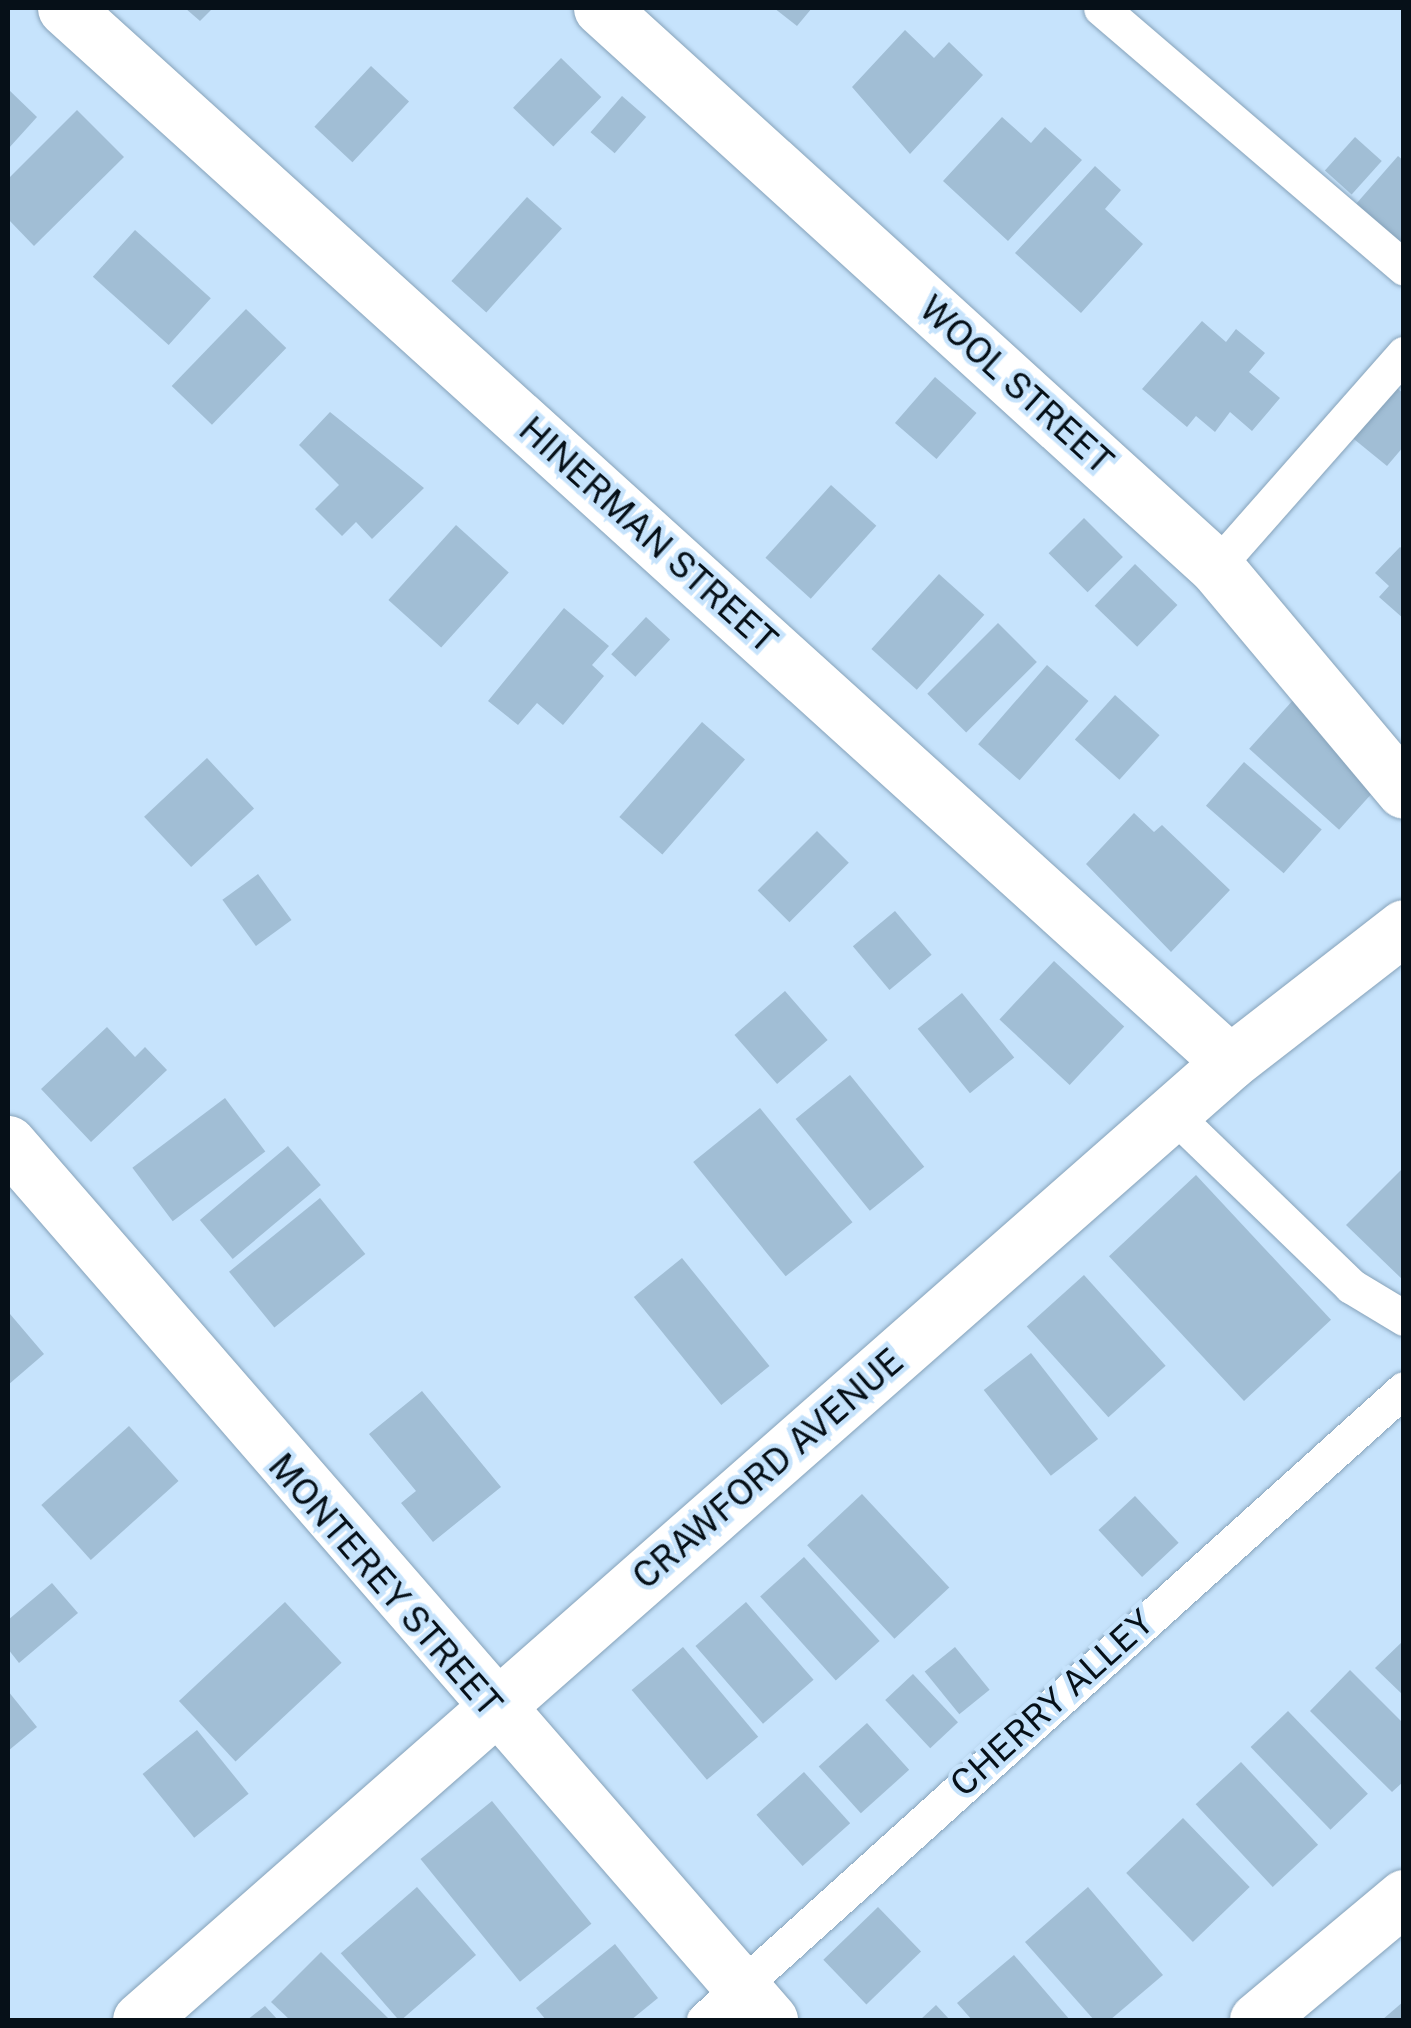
<!DOCTYPE html>
<html>
<head>
<meta charset="utf-8">
<style>
	body { margin:0 }
	#map { position:relative; width:1411px; height:2028px; overflow:hidden; background:#c6e3fc; font-family:"Public Sans",sans-serif }
	div>[style] { position:absolute }
	.building>* { inset:0; background:#a1bed5; transform-origin:0 0 }
	.roads { filter:drop-shadow(0 0 2px #86a2b9) drop-shadow(0 0 2px #86a2b9) }
	.lane>* { height:35px; margin:-17.5px; padding:0 17.5px; transform-origin:17.5px; border-radius:17.5px; background:#fff }
	.street>* { height:55px; margin:-27.5px; padding:0 27.5px; transform-origin:27.5px; border-radius:27.5px; background:#fff }
	span { translate:-50% -50%; white-space:nowrap; text-align:center; line-height:1.15; -webkit-text-stroke:9px #c6e3fc; paint-order:stroke }
	.street-label { font-size:35px; color:#061018 }
	.frame { position:absolute; inset:0; border:10px solid #061018; pointer-events:none }
</style>
</head>
<body>
<div id="map">
	<div class="building">
		<i style="clip-path:polygon(185px 8px,213px 8px,200px 21px)"></i>
		<i style="clip-path:polygon(774px 8px,812px 8px,797px 26px)"></i>
		<i style="clip-path:polygon(905px 30px,934px 58px,949px 42px,983px 75px,910px 154px,852px 87px)"></i>
		<i style="left:561px;top:58px;width:56px;height:69px;rotate:44deg"></i>
		<i style="left:371px;top:66px;width:52px;height:83px;rotate:43deg"></i>
		<i style="clip-path:polygon(8px 89px,37px 117px,8px 149px)"></i>
		<i style="left:622px;top:96px;width:32px;height:48px;rotate:41deg"></i>
		<i style="clip-path:polygon(77px 110px,124px 157px,34px 246px,8px 219px,8px 179px)"></i>
		<i style="clip-path:polygon(1002px 117px,1031px 143px,1045px 127px,1082px 160px,1008px 241px,943px 181px)"></i>
		<i style="left:1355px;top:137px;width:36px;height:45px;rotate:42deg"></i>
		<i style="clip-path:polygon(1398px 156px,1404px 161px,1404px 247px,1356px 204px)"></i>
		<i style="clip-path:polygon(1095px 166px,1121px 190px,1105px 209px,1143px 244px,1081px 313px,1015px 253px)"></i>
		<i style="left:527px;top:197px;width:47px;height:113px;rotate:42deg"></i>
		<i style="left:135px;top:230px;width:102px;height:63px;rotate:42deg"></i>
		<i style="left:246px;top:309px;width:56px;height:107px;rotate:44deg"></i>
		<i style="clip-path:polygon(1202px 321px,1226px 342px,1236px 329px,1265px 353px,1249px 372px,1280px 398px,1252px 431px,1230px 412px,1215px 432px,1196px 416px,1187px 427px,1142px 389px)"></i>
		<i style="left:935px;top:377px;width:55px;height:61px;rotate:41deg"></i>
		<i style="clip-path:polygon(1386px 379px,1404px 394px,1404px 446px,1387px 466px,1344px 431px)"></i>
		<i style="clip-path:polygon(330px 412px,424px 488px,372px 539px,356px 522px,342px 536px,315px 509px,339px 485px,299px 445px)"></i>
		<i style="left:831px;top:485px;width:61px;height:98px;rotate:42deg"></i>
		<i style="left:1084px;top:518px;width:55px;height:50px;rotate:45deg"></i>
		<i style="left:456px;top:525px;width:71px;height:101px;rotate:42deg"></i>
		<i style="clip-path:polygon(1400px 547px,1404px 550px,1404px 619px,1379px 597px,1389px 586px,1375px 573px)"></i>
		<i style="left:1135px;top:564px;width:59px;height:58px;rotate:44deg"></i>
		<i style="left:939px;top:574px;width:61px;height:101px;rotate:42deg"></i>
		<i style="clip-path:polygon(564px 608px,609px 646px,592px 665px,604px 676px,563px 725px,537px 703px,518px 725px,488px 701px)"></i>
		<i style="left:646px;top:617px;width:33px;height:51px;rotate:43deg"></i>
		<i style="left:998px;top:623px;width:55px;height:100px;rotate:45deg"></i>
		<i style="left:1047px;top:665px;width:55px;height:105px;rotate:41deg"></i>
		<i style="left:1115px;top:695px;width:60px;height:60px;rotate:42deg"></i>
		<i style="left:1294px;top:699px;width:121px;height:67px;rotate:42deg"></i>
		<i style="left:702px;top:722px;width:57px;height:126px;rotate:41deg"></i>
		<i style="left:207px;top:758px;width:69px;height:86px;rotate:47deg"></i>
		<i style="left:1244px;top:762px;width:103px;height:58px;rotate:41deg"></i>
		<i style="clip-path:polygon(1134px 813px,1154px 832px,1162px 825px,1230px 890px,1171px 952px,1086px 864px)"></i>
		<i style="left:817px;top:831px;width:45px;height:84px;rotate:45deg"></i>
		<i style="left:258px;top:874px;width:57px;height:44px;rotate:54deg"></i>
		<i style="left:895px;top:911px;width:57px;height:55px;rotate:50deg"></i>
		<i style="left:1054px;top:961px;width:96px;height:80px;rotate:43deg"></i>
		<i style="left:785px;top:991px;width:65px;height:67px;rotate:49deg"></i>
		<i style="left:962px;top:993px;width:83px;height:57px;rotate:51deg"></i>
		<i style="clip-path:polygon(107px 1027px,135px 1057px,145px 1047px,167px 1070px,91px 1142px,41px 1089px)"></i>
		<i style="left:850px;top:1075px;width:118px;height:70px;rotate:51deg"></i>
		<i style="left:225px;top:1098px;width:67px;height:116px;rotate:53deg"></i>
		<i style="left:760px;top:1108px;width:147px;height:86px;rotate:51deg"></i>
		<i style="left:288px;top:1146px;width:51px;height:115px;rotate:50deg"></i>
		<i style="clip-path:polygon(1404px 1167px,1404px 1281px,1346px 1225px)"></i>
		<i style="left:1196px;top:1175px;width:198px;height:119px;rotate:47deg"></i>
		<i style="left:320px;top:1198px;width:72px;height:117px;rotate:51deg"></i>
		<i style="left:682px;top:1258px;width:139px;height:62px;rotate:51deg"></i>
		<i style="left:1084px;top:1275px;width:122px;height:77px;rotate:48deg"></i>
		<i style="clip-path:polygon(10px 1314px,44px 1354px,8px 1385px,8px 1316px)"></i>
		<i style="left:1031px;top:1353px;width:109px;height:60px;rotate:52deg"></i>
		<i style="clip-path:polygon(422px 1391px,501px 1487px,433px 1542px,401px 1503px,416px 1491px,369px 1434px)"></i>
		<i style="left:129px;top:1426px;width:74px;height:118px;rotate:48deg"></i>
		<i style="left:862px;top:1494px;width:128px;height:75px;rotate:47deg"></i>
		<i style="left:1135px;top:1496px;width:64px;height:50px;rotate:47deg"></i>
		<i style="left:804px;top:1557px;width:113px;height:59px;rotate:48deg"></i>
		<i style="clip-path:polygon(52px 1583px,78px 1613px,19px 1663px,8px 1649px,8px 1620px)"></i>
		<i style="left:285px;top:1602px;width:83px;height:145px;rotate:47deg"></i>
		<i style="left:746px;top:1602px;width:103px;height:67px;rotate:49deg"></i>
		<i style="clip-path:polygon(1404px 1640px,1404px 1696px,1375px 1668px)"></i>
		<i style="left:683px;top:1647px;width:117px;height:67px;rotate:50deg"></i>
		<i style="left:955px;top:1647px;width:55px;height:39px;rotate:51deg"></i>
		<i style="clip-path:polygon(1350px 1670px,1404px 1724px,1404px 1781px,1392px 1792px,1310px 1711px)"></i>
		<i style="left:913px;top:1674px;width:66px;height:38px;rotate:47deg"></i>
		<i style="clip-path:polygon(8px 1691px,37px 1727px,8px 1751px)"></i>
		<i style="left:1288px;top:1711px;width:115px;height:52px;rotate:46deg"></i>
		<i style="left:867px;top:1723px;width:63px;height:65px;rotate:48deg"></i>
		<i style="left:197px;top:1730px;width:82px;height:70px;rotate:51deg"></i>
		<i style="left:1241px;top:1762px;width:113px;height:62px;rotate:47deg"></i>
		<i style="left:804px;top:1772px;width:69px;height:64px;rotate:48deg"></i>
		<i style="left:492px;top:1801px;width:158px;height:92px;rotate:51deg"></i>
		<i style="left:1183px;top:1818px;width:96px;height:79px;rotate:46deg"></i>
		<i style="left:417px;top:1887px;width:90px;height:101px;rotate:49deg"></i>
		<i style="clip-path:polygon(1088px 1887px,1163px 1975px,1110px 2020px,1094px 2020px,1025px 1942px)"></i>
		<i style="left:878px;top:1907px;width:62px;height:76px;rotate:46deg"></i>
		<i style="clip-path:polygon(615px 1944px,658px 1998px,631px 2020px,546px 2020px,536px 2008px)"></i>
		<i style="clip-path:polygon(321px 1952px,390px 2020px,290px 2020px,271px 2002px)"></i>
		<i style="clip-path:polygon(1014px 1955px,1070px 2020px,972px 2020px,957px 2003px)"></i>
		<i style="clip-path:polygon(1404px 2001px,1404px 2020px,1382px 2020px)"></i>
		<i style="clip-path:polygon(936px 2005px,950px 2020px,920px 2020px)"></i>
		<i style="clip-path:polygon(265px 2006px,278px 2020px,247px 2020px)"></i>
	</div>
	<div class="roads">
		<div class="lane">
			<i style="left:1101px;top:8px;width:399px;rotate:40.6deg"></i>
			<i style="left:1216px;top:567px;width:284px;rotate:-48.6deg"></i>
			<i style="left:1172px;top:1113px;width:249px;rotate:44deg"></i>
			<i style="left:1351px;top:1286px;width:62px;rotate:31.1deg"></i>
			<i style="left:704px;top:2020px;width:942px;rotate:-42.03deg"></i>
		</div>
		<div class="street">
			<i style="left:65px;top:8px;width:1571px;rotate:42.14deg"></i>
			<i style="left:601px;top:8px;width:831px;rotate:42.27deg"></i>
			<i style="left:1216px;top:567px;width:292px;rotate:50deg"></i>
			<i style="left:8px;top:1143px;width:1162px;rotate:49.01deg"></i>
			<i style="left:140px;top:2020px;width:1451px;rotate:-41.31deg"></i>
			<i style="left:1230px;top:1062px;width:220px;rotate:-37.8deg"></i>
			<i style="left:1257px;top:2020px;width:192px;rotate:-39.9deg"></i>
		</div>
	</div>
	<div class="street-label">
		<span style="left:1016px;top:385px;rotate:42deg">WOOL STREET</span>
		<span style="left:648px;top:535px;rotate:42deg">HINERMAN STREET</span>
		<span style="left:768px;top:1469px;rotate:-41deg">CRAWFORD AVENUE</span>
		<span style="left:385px;top:1585px;rotate:49deg">MONTEREY STREET</span>
		<span style="left:1052px;top:1703px;rotate:-42deg">CHERRY ALLEY</span>
	</div>
	<div class="frame"></div>
</div>
</body>
</html>
